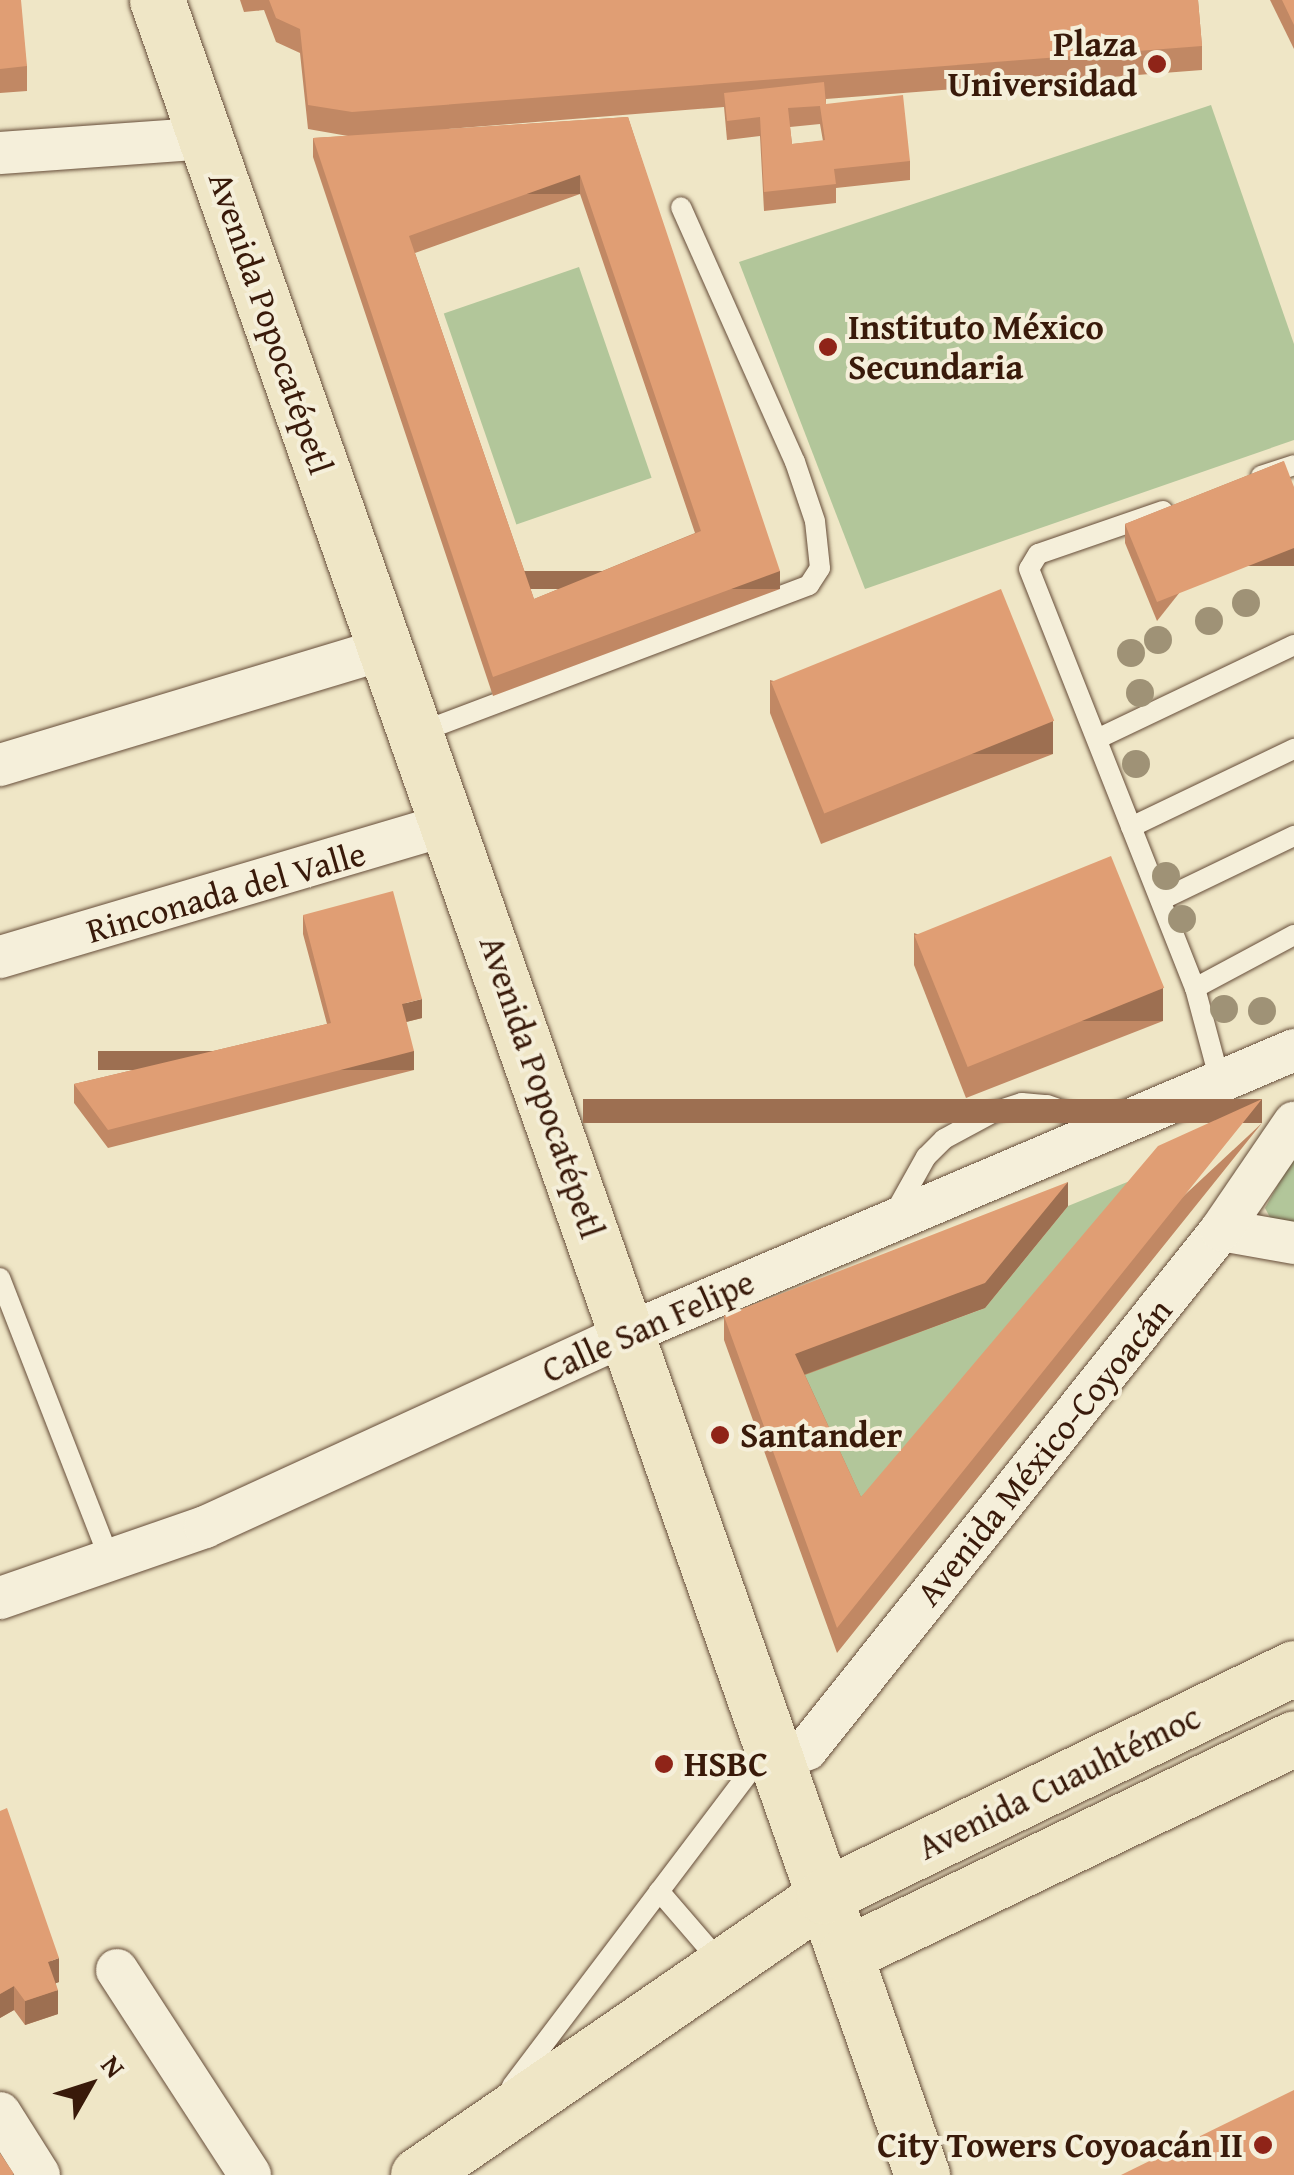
<!DOCTYPE html>
<html>
<head>
<meta charset="utf-8">
<style>
	body { margin:0 }
	#map { position:relative; width:1294px; height:2175px; overflow:hidden; background:#efe6c6; font-family:"Gentium Book Plus",serif }
	div>[style] { position:absolute }
	.green>* { inset:0; background:#b2c69a; transform-origin:0 0 }
	.roads { filter:drop-shadow(0 0 2px #664d39) drop-shadow(0 0 2px #664d39) }
	.service>* { height:20px; margin:-10px; padding:0 10px; transform-origin:10px; border-radius:10px; background:#f5efda }
	.minor>* { height:42px; margin:-21px; padding:0 21px; transform-origin:21px; border-radius:21px; background:#f5efda }
	.primary>* { height:55px; margin:-27.5px; padding:0 27.5px; transform-origin:27.5px; border-radius:27.5px; background:#efe6c6 }
	.trees>* { width:28px; height:28px; margin:-14px; border-radius:50%; background:#9f9276 }
	.wall>* { inset:0; background:#c18864 }
	.shaded-wall>* { inset:0; background:#9d6f51; transform-origin:0 0 }
	.building>* { inset:0; background:#e09e74; transform-origin:0 0 }
	.dots>* { width:28px; height:28px; translate:-50% -50%; box-sizing:border-box; border:5px solid #f5efda; border-radius:50% }
	span { translate:-50% -50%; white-space:nowrap; text-align:center; line-height:1.15; -webkit-text-stroke:8px #f5efda; paint-order:stroke }
	.poi-label { font-size:35px; color:#391a0a; font-weight:700 }
	.right { translate:-100% -50%; text-align:right }
	.left { translate:0 -50%; text-align:left }
	.street-label { font-size:35px; color:#391a0a }
	.north { position:absolute; left:40px; top:2035px; width:100px; height:100px; -webkit-text-stroke:8px #f5efda; paint-order:stroke; rotate:51deg; font-size:28px; font-weight:700; line-height:40px; text-align:center; color:#391a0a }
	.north::after { content:''; display:block; margin:auto; width:35px; height:45px; background:#391a0a; clip-path:polygon(50% 0,100% 100%,50% 72%,0 100%) }
</style>
</head>
<body>
<div id="map">
	<div class="green">
		<i style="clip-path:polygon(1211px 105px,1294px 344px,1294px 440px,865px 589px,739px 262px)"></i>
		<i style="left:579px;top:267px;width:223px;height:143px;rotate:71deg"></i>
		<i style="clip-path:polygon(1294px 1156px,1294px 1233px,1276px 1229px,1265px 1208px)"></i>
		<i style="clip-path:polygon(1157px 1170px,861px 1521px,795px 1378px,985px 1308px,1068px 1206px)"></i>
	</div>
	<div class="roads">
		<div class="service">
			<i style="left:1261px;top:476px;width:35px;rotate:-18deg"></i>
			<i style="left:1163px;top:511px;width:132px;rotate:161deg"></i>
			<i style="left:1038px;top:554px;width:17px;rotate:121deg"></i>
			<i style="left:1029px;top:569px;width:451px;rotate:68.4deg"></i>
			<i style="left:1195px;top:988px;width:112px;rotate:-28.2deg"></i>
			<i style="left:418px;top:733px;width:418px;rotate:-20.7deg"></i>
			<i style="left:809px;top:585px;width:20px;rotate:-57deg"></i>
			<i style="left:820px;top:568px;width:47px;rotate:-96.1deg"></i>
			<i style="left:815px;top:521px;width:62px;rotate:-108.7deg"></i>
			<i style="left:795px;top:462px;width:279px;rotate:-114.1deg"></i>
			<i style="left:1097px;top:739px;width:218px;rotate:-25.5deg"></i>
			<i style="left:1131px;top:827px;width:181px;rotate:-25.6deg"></i>
			<i style="left:1161px;top:900px;width:148px;rotate:-25.7deg"></i>
			<i style="left:1195px;top:988px;width:96px;rotate:75deg"></i>
			<i style="left:893px;top:1216px;width:68px;rotate:-60.8deg"></i>
			<i style="left:926px;top:1157px;width:25px;rotate:-45deg"></i>
			<i style="left:944px;top:1139px;width:57px;rotate:-28.4deg"></i>
			<i style="left:994px;top:1112px;width:29px;rotate:-18deg"></i>
			<i style="left:1022px;top:1103px;width:25px;rotate:5deg"></i>
			<i style="left:1047px;top:1105px;width:66px;rotate:19.5deg"></i>
			<i style="left:0;top:1278px;width:303px;rotate:68.7deg"></i>
			<i style="left:659px;top:1891px;width:96px;rotate:49.2deg"></i>
			<i style="left:512px;top:2086px;width:421px;rotate:-52.9deg"></i>
		</div>
		<div class="minor">
			<i style="left:0;top:153px;width:208px;rotate:-4.1deg"></i>
			<i style="left:0;top:765px;width:401px;rotate:-16.8deg"></i>
			<i style="left:0;top:957px;width:470px;rotate:-16.5deg"></i>
			<i style="left:1221px;top:1230px;width:74px;rotate:10.1deg"></i>
			<i style="left:0;top:1598px;width:217px;rotate:-19.1deg"></i>
			<i style="left:205px;top:1527px;width:464px;rotate:-24.6deg"></i>
			<i style="left:627px;top:1334px;width:725px;rotate:-23.06deg"></i>
			<i style="left:776px;top:1761px;width:33px;rotate:-21deg"></i>
			<i style="left:807px;top:1749px;width:664px;rotate:-51.42deg"></i>
			<i style="left:1221px;top:1230px;width:130px;rotate:-55.7deg"></i>
			<i style="left:117px;top:1970px;width:244px;rotate:57deg"></i>
			<i style="left:0;top:2113px;width:73px;rotate:57.8deg"></i>
		</div>
		<div class="primary">
			<i style="left:157px;top:0;width:2306px;rotate:70.62deg"></i>
			<i style="left:846px;top:1954px;width:497px;rotate:-25.7deg"></i>
			<i style="left:418px;top:2175px;width:493px;rotate:-34.5deg"></i>
			<i style="left:824px;top:1896px;width:522px;rotate:-25.88deg"></i>
		</div>
	</div>
	<div class="trees">
		<i style="left:1246px;top:603px"></i>
		<i style="left:1209px;top:621px"></i>
		<i style="left:1158px;top:640px"></i>
		<i style="left:1131px;top:653px"></i>
		<i style="left:1140px;top:693px"></i>
		<i style="left:1136px;top:764px"></i>
		<i style="left:1166px;top:876px"></i>
		<i style="left:1182px;top:919px"></i>
		<i style="left:1224px;top:1009px"></i>
		<i style="left:1262px;top:1011px"></i>
	</div>
	<div class="wall">
		<i style="clip-path:polygon(0 0,27px 66px,27px 91px,0 93px)"></i>
		<i style="clip-path:polygon(evenodd,240px 0,1198px 0,1202px 46px,1202px 70px,826px 99px,826px 104px,910px 161px,910px 180px,836px 188px,836px 203px,764px 211px,760px 136px,727px 140px,724px 107px,436px 130px,628px 117px,780px 589px,493px 696px,313px 157px,313px 138px,348px 136px,308px 129px,300px 53px,276px 42px,264px 10px,244px 12px,240px 0,820px 124px,823px 141px,792px 144px,790px 127px,820px 124px,240px 0,580px 194px,695px 533px,534px 599px,415px 253px,580px 194px)"></i>
		<i style="clip-path:polygon(1270px 0,1294px 0,1294px 49px)"></i>
		<i style="clip-path:polygon(1284px 461px,1157px 621px,1125px 543px,1125px 524px)"></i>
		<i style="clip-path:polygon(770px 680px,1053px 754px,821px 844px,770px 713px)"></i>
		<i style="clip-path:polygon(303px 915px,422px 1018px,406px 1022px,414px 1070px,108px 1148px,74px 1103px,74px 1084px,327px 1024px,303px 934px)"></i>
		<i style="clip-path:polygon(914px 933px,1163px 1021px,966px 1098px,914px 965px)"></i>
		<i style="clip-path:polygon(1262px 1123px,837px 1653px,724px 1340px,724px 1316px,1068px 1206px,985px 1308px,805px 1375px,861px 1497px)"></i>
		<i style="clip-path:polygon(0 1811px,59px 1982px,56px 1983px,58px 2014px,25px 2025px,14px 2010px,0 2018px)"></i>
	</div>
	<div class="shaded-wall">
		<i style="left:580px;top:175px;width:19px;height:182px;rotate:90deg"></i>
		<i style="left:1294px;top:548px;width:18px;height:147px;rotate:90deg"></i>
		<i style="left:780px;top:571px;width:18px;height:306px;rotate:90deg"></i>
		<i style="left:1053px;top:721px;width:33px;height:249px;rotate:90deg"></i>
		<i style="left:1163px;top:988px;width:33px;height:212px;rotate:90deg"></i>
		<i style="clip-path:polygon(422px 999px,422px 1018px,402px 1023px,402px 1004px)"></i>
		<i style="left:414px;top:1051px;width:19px;height:316px;rotate:90deg"></i>
		<i style="left:1262px;top:1099px;width:24px;height:679px;rotate:90deg"></i>
		<i style="clip-path:polygon(1068px 1182px,1068px 1206px,985px 1308px,795px 1378px,795px 1354px)"></i>
		<i style="clip-path:polygon(59px 1958px,59px 1982px,48px 1986px,48px 1962px)"></i>
		<i style="clip-path:polygon(14px 1986px,14px 2010px,0 2018px,0 1994px)"></i>
		<i style="clip-path:polygon(58px 1990px,58px 2014px,25px 2025px,25px 2001px)"></i>
	</div>
	<div class="building">
		<i style="clip-path:polygon(0 0,21px 0,27px 66px,0 69px)"></i>
		<i style="clip-path:polygon(269px 0,1198px 0,1202px 46px,352px 112px,308px 105px,300px 29px,276px 18px)"></i>
		<i style="clip-path:polygon(1282px 0,1294px 0,1294px 25px)"></i>
		<i style="clip-path:polygon(evenodd,824px 82px,826px 104px,903px 95px,910px 161px,834px 169px,836px 184px,764px 192px,760px 117px,727px 121px,724px 93px,824px 82px,820px 106px,825px 140px,792px 144px,788px 108px,820px 106px)"></i>
		<i style="clip-path:polygon(evenodd,628px 117px,780px 571px,493px 677px,313px 138px,628px 117px,580px 175px,701px 531px,534px 599px,409px 236px,580px 175px)"></i>
		<i style="clip-path:polygon(1284px 461px,1294px 487px,1294px 548px,1157px 602px,1125px 524px)"></i>
		<i style="left:1001px;top:589px;width:142px;height:248px;rotate:68deg"></i>
		<i style="left:1111px;top:856px;width:142px;height:212px;rotate:68deg"></i>
		<i style="clip-path:polygon(393px 891px,422px 999px,402px 1004px,414px 1051px,108px 1130px,74px 1084px,331px 1023px,303px 915px)"></i>
		<i style="clip-path:polygon(1262px 1099px,837px 1628px,724px 1316px,1068px 1182px,985px 1283px,795px 1354px,861px 1497px,1158px 1146px)"></i>
		<i style="clip-path:polygon(7px 1808px,59px 1958px,48px 1962px,58px 1990px,25px 2001px,14px 1986px,0 1994px,0 1811px)"></i>
		<i style="clip-path:polygon(1294px 2090px,1294px 2175px,1121px 2175px)"></i>
		<i style="clip-path:polygon(0 2153px,14px 2174px,12px 2175px,0 2175px)"></i>
	</div>
	<div class="dots">
		<i style="left:1157px;top:64px;background:#8f2418"></i>
		<i style="left:828px;top:347px;background:#8f2418"></i>
		<i style="left:720px;top:1435px;background:#8f2418"></i>
		<i style="left:664px;top:1764px;background:#8f2418"></i>
		<i style="left:1263px;top:2145px;background:#8f2418"></i>
	</div>
	<div class="poi-label">
		<span class="right" style="left:1137px;top:64px">Plaza<br>Universidad</span>
		<span class="left" style="left:848px;top:347px">Instituto México<br>Secundaria</span>
		<span class="left" style="left:740px;top:1435px">Santander</span>
		<span class="left" style="left:684px;top:1764px">HSBC</span>
		<span class="right" style="left:1243px;top:2145px">City Towers Coyoacán II</span>
	</div>
	<div class="street-label">
		<span style="left:271px;top:323px;rotate:71deg">Avenida Popocatépetl</span>
		<span style="left:226px;top:892px;rotate:-16deg">Rinconada del Valle</span>
		<span style="left:542px;top:1087px;rotate:71deg">Avenida Popocatépetl</span>
		<span style="left:648px;top:1326px;rotate:-24deg">Calle San Felipe</span>
		<span style="left:1044px;top:1452px;rotate:-51deg">Avenida México-Coyoacán</span>
		<span style="left:1059px;top:1782px;rotate:-26deg">Avenida Cuauhtémoc</span>
	</div>
	<div class="north">N</div>
</div>
</body>
</html>
